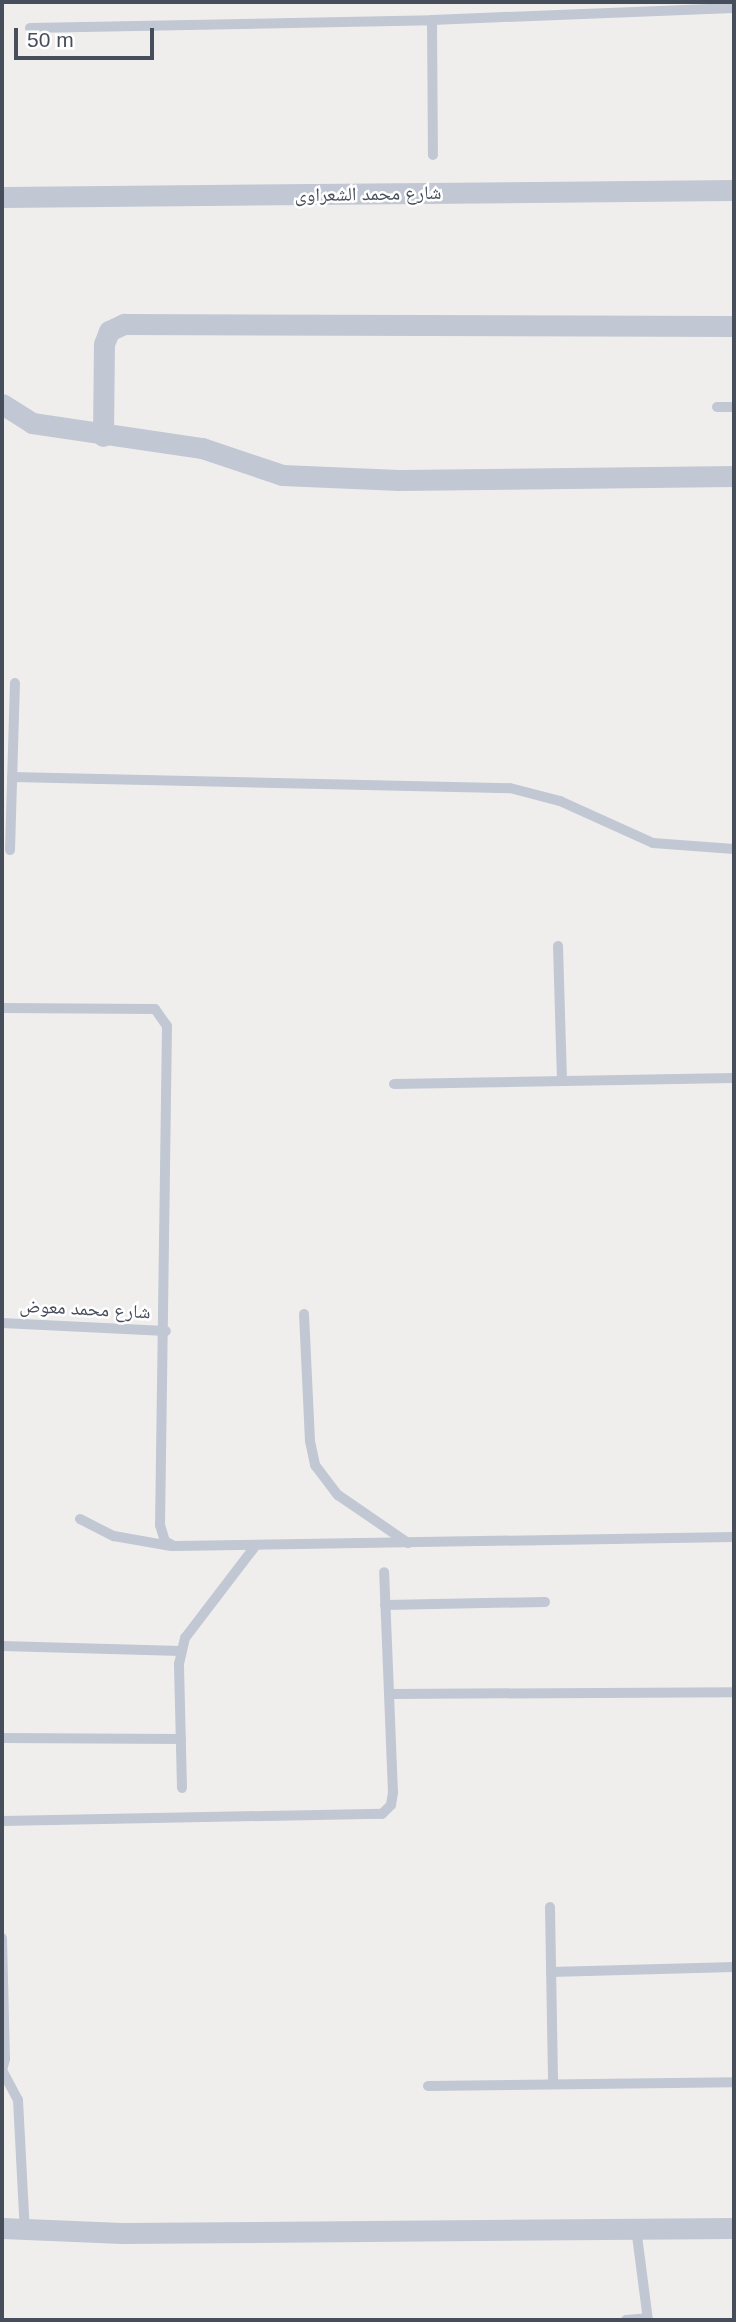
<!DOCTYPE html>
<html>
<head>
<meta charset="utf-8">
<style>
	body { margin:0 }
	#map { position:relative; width:736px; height:2322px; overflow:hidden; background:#f0eeed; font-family:Helvetica,"Noto Naskh Arabic",sans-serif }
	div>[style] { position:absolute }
	.lane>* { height:10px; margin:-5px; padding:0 5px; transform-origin:5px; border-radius:5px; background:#c1c8d3 }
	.street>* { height:21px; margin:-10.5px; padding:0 10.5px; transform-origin:10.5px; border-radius:10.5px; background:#c1c8d3 }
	span { translate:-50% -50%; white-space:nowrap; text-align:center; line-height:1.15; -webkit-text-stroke:5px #fff; paint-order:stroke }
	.street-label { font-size:19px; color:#464e5b }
	.frame { position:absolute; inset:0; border:4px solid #464e5b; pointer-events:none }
	.scale { position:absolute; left:14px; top:28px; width:140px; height:32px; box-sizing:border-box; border:4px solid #464e5b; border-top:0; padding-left:9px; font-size:21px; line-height:24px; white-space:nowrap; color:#464e5b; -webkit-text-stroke:5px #fff; paint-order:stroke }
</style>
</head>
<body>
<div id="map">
	<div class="lane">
		<i style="left:432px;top:20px;width:135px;rotate:89.6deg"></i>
		<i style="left:30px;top:28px;width:402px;rotate:-1.1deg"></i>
		<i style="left:432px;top:20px;width:302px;rotate:-2.3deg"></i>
		<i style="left:717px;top:407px;width:17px"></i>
		<i style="left:12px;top:777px;width:498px;rotate:1.3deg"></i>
		<i style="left:510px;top:788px;width:52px;rotate:14.6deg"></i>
		<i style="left:560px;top:801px;width:102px;rotate:24.3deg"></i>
		<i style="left:653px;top:843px;width:81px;rotate:4.2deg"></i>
		<i style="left:10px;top:850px;width:167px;rotate:-88.3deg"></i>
		<i style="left:558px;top:946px;width:135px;rotate:88.3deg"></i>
		<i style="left:2px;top:1008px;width:153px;rotate:0.4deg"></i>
		<i style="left:155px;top:1009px;width:21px;rotate:55deg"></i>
		<i style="left:167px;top:1026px;width:499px;rotate:90.8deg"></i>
		<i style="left:160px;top:1525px;width:17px;rotate:73deg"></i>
		<i style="left:165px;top:1541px;width:10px;rotate:29deg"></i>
		<i style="left:174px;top:1546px;width:560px;rotate:-0.92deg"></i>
		<i style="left:394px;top:1084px;width:340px;rotate:-1deg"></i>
		<i style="left:304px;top:1314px;width:127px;rotate:87.3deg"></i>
		<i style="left:310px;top:1441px;width:25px;rotate:78deg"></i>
		<i style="left:315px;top:1465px;width:38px;rotate:53deg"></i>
		<i style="left:338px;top:1495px;width:85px;rotate:34.4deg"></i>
		<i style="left:2px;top:1323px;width:164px;rotate:2.8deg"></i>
		<i style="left:80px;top:1519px;width:38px;rotate:27deg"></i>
		<i style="left:114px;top:1536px;width:58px;rotate:10deg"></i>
		<i style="left:385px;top:1605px;width:160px;rotate:-1.1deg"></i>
		<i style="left:2px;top:1646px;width:179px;rotate:1.6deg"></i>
		<i style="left:390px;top:1694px;width:344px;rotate:-0.3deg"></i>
		<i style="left:2px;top:1738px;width:179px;rotate:0.3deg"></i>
		<i style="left:182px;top:1788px;width:124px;rotate:-91.4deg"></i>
		<i style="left:179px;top:1664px;width:27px;rotate:-77deg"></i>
		<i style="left:185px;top:1638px;width:117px;rotate:-52.6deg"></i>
		<i style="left:2px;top:1821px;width:380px;rotate:-1.1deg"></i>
		<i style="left:382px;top:1814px;width:13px;rotate:-45deg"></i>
		<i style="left:391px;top:1805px;width:12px;rotate:-81deg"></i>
		<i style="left:393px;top:1793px;width:221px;rotate:-92.3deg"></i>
		<i style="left:550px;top:1907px;width:177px;rotate:89deg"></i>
		<i style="left:2px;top:1938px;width:121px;rotate:88.6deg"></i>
		<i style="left:5px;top:2059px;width:11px;rotate:105deg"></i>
		<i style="left:551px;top:1972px;width:183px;rotate:-1.6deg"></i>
		<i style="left:2px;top:2070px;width:34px;rotate:62deg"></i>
		<i style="left:18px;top:2100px;width:132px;rotate:87deg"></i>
		<i style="left:428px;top:2086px;width:306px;rotate:-0.7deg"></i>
		<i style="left:636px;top:2228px;width:93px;rotate:82.6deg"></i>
		<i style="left:626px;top:2320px;width:21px;rotate:-5deg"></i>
	</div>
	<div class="street">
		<i style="left:2px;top:197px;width:732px;rotate:-0.55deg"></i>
		<i style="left:2px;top:404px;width:36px;rotate:32deg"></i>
		<i style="left:32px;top:423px;width:172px;rotate:8.4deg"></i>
		<i style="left:202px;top:448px;width:84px;rotate:18.6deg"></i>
		<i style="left:282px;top:475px;width:117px;rotate:2.4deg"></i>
		<i style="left:399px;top:480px;width:335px;rotate:-0.7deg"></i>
		<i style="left:103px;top:436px;width:92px;rotate:-89.4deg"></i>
		<i style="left:104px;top:344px;width:14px;rotate:-69deg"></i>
		<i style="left:109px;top:331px;width:17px;rotate:-25deg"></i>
		<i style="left:124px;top:324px;width:610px;rotate:0.19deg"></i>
		<i style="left:2px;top:2228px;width:120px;rotate:2.4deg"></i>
		<i style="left:122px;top:2233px;width:612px;rotate:-0.47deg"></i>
	</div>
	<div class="street-label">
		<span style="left:368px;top:194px;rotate:-1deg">شارع محمد الشعراوى</span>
		<span style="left:85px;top:1309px;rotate:3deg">شارع محمد معوض</span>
	</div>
	<div class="frame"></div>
	<div class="scale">50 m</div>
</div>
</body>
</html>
